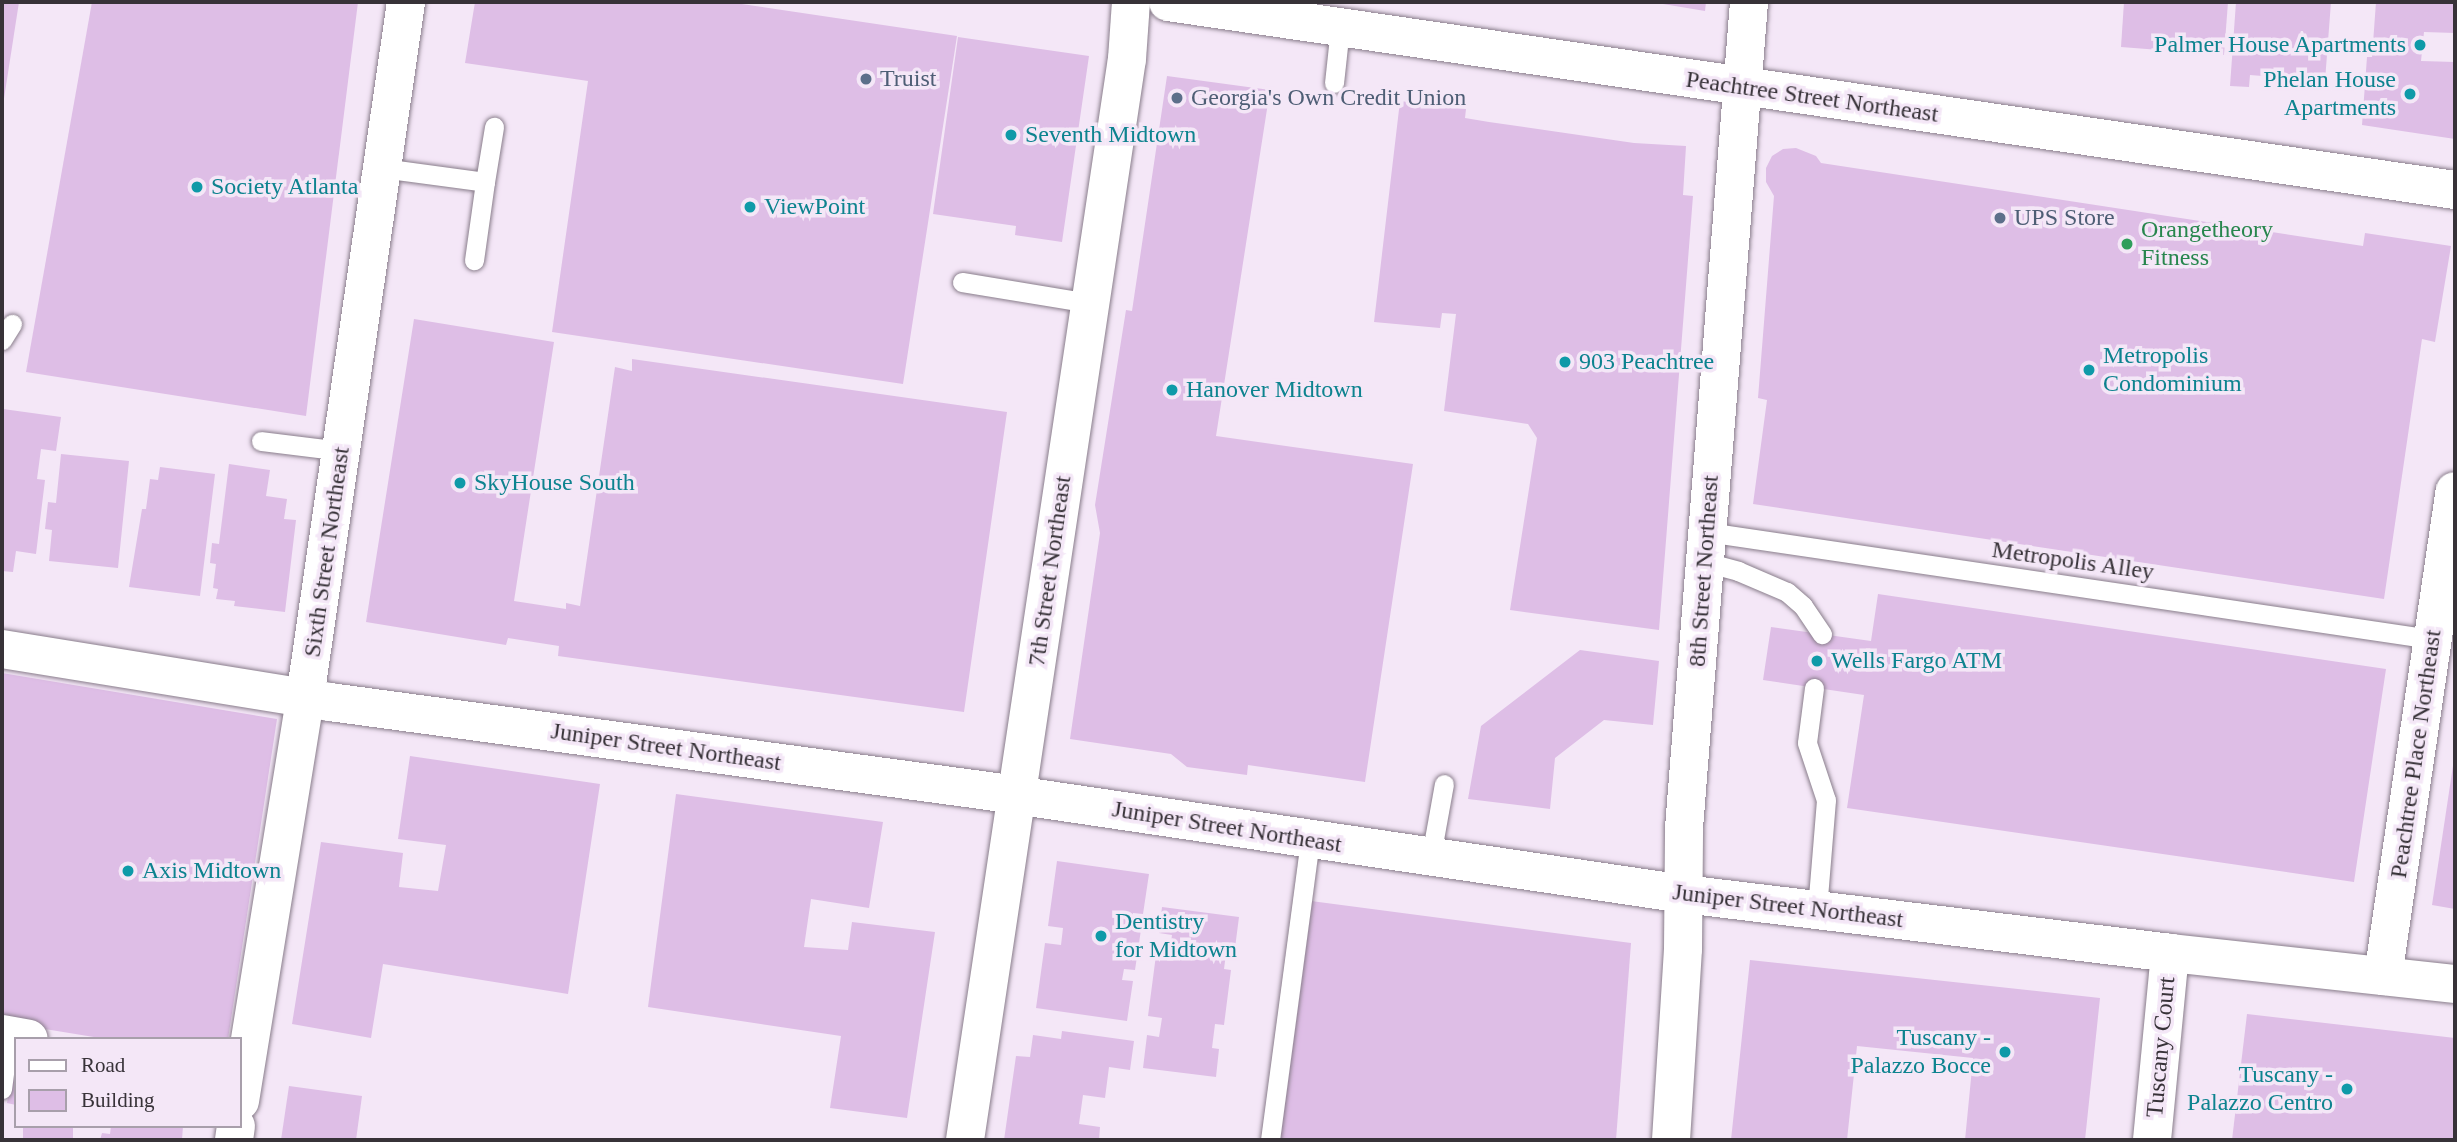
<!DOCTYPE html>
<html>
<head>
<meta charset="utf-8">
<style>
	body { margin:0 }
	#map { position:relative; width:2457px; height:1142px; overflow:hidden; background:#f4e7f7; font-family:"Times New Roman",serif }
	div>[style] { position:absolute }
	.building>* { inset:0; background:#debee6; transform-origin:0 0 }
	.roads { filter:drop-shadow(0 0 2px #897d8b) drop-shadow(0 0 2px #897d8b) }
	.service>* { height:19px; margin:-9.5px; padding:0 9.5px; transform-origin:9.5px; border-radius:9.5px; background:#fff }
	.minor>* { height:38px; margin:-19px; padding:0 19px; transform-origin:19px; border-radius:19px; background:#fff }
	.secondary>* { height:38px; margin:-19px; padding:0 19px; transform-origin:19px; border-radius:19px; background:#fff }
	.dots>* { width:19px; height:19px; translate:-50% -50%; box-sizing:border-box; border:4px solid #f4e7f7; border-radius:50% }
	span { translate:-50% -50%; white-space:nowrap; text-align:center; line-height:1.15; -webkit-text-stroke:7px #f4e7f7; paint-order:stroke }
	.culture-label { font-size:24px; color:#0d838f }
	.right { translate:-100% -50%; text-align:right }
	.left { translate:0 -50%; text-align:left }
	.service-label { font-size:24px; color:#4e5e75 }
	.street-label { font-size:24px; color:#373238 }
	.leisure-label { font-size:24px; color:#27864d }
	.frame { position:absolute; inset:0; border:4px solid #373238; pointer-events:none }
	.legend { position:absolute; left:14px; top:1037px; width:228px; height:91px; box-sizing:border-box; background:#f4e7f7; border:2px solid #a89fab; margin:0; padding:9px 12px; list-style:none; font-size:21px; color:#373238 }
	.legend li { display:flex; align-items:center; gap:14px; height:35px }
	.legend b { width:35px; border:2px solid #a89fab }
</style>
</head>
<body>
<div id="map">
	<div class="building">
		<i style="clip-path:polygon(2px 2px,19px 2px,3px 105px,2px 105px)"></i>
		<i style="clip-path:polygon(92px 2px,358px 2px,306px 416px,26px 372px)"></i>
		<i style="clip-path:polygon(475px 2px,728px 2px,957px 36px,903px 384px,552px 332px,588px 81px,465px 63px)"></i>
		<i style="clip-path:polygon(1657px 2px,1706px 2px,1705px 11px,1657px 3px)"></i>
		<i style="clip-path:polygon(2124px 2px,2228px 2px,2224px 55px,2121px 47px)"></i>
		<i style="clip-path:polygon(2236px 2px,2331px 2px,2325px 81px,2250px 75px,2249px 87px,2230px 86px)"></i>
		<i style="clip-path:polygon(2376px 2px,2455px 2px,2455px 33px,2424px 32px,2421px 61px,2455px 62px,2455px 139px,2362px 125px,2367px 57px,2372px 57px)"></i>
		<i style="clip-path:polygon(958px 37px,1089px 56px,1062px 242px,1015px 235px,1016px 226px,933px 214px)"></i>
		<i style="clip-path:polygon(1167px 76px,1270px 90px,1216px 436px,1413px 464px,1365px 782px,1248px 765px,1247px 775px,1187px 767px,1171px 754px,1070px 739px,1100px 533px,1095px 505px,1126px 310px,1132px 311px)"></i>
		<i style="clip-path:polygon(1400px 101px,1466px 109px,1465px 118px,1489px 122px,1634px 143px,1686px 146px,1683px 195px,1693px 196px,1659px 630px,1510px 610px,1537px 438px,1528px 424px,1444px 411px,1456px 314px,1442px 313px,1440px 328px,1374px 322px)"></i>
		<i style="clip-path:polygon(1796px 148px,1816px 156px,1821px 163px,2363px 246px,2365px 233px,2451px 246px,2435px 342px,2422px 339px,2384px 599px,1753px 504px,1767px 400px,1758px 398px,1774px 196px,1766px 182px,1766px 168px,1772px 156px,1783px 149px)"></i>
		<i style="clip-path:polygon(414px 319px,554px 342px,514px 601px,566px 609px,566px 603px,580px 606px,615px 367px,632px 371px,632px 359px,1007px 412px,964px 712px,558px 656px,559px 646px,508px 638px,506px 645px,366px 622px)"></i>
		<i style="clip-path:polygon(3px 409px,61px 417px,56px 451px,41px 449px,37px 479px,45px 480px,36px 554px,16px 551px,13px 572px,2px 571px)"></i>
		<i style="clip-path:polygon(61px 454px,129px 461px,118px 568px,49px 561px,52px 530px,45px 529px,48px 502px,56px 503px)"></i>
		<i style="clip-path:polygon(229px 464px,270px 470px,266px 496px,287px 499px,284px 519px,296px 520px,285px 612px,234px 606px,235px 601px,216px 599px,218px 589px,213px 588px,216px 564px,210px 563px,212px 543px,219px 544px)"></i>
		<i style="clip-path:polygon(160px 467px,215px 474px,200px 596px,129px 587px,142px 509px,146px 509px,150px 479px,158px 480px)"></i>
		<i style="clip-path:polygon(1878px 594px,2386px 669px,2354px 882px,1847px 808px,1864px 695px,1763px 680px,1771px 627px,1871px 641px)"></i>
		<i style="clip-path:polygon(1580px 650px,1659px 661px,1653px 725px,1604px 720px,1555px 758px,1550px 809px,1468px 799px,1481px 726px)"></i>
		<i style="clip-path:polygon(2px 673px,277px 719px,228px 1039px,106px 1039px,2px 1022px)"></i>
		<i style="clip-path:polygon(410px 756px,600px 784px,568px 994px,383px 964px,371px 1038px,292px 1024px,321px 842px,403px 853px,399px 887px,438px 891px,446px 845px,398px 839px)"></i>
		<i style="clip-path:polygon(2454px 759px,2455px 759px,2455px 909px,2432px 905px)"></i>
		<i style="clip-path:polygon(676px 794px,883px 822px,869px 908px,811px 899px,804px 947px,848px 950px,852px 922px,935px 932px,907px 1118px,830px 1108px,841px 1036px,648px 1007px)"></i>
		<i style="clip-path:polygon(1057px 861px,1149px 874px,1143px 914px,1133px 913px,1132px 917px,1132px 921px,1142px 923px,1135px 970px,1124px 969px,1122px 980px,1133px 981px,1127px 1021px,1036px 1008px,1045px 943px,1061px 945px,1063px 928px,1048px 926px)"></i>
		<i style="clip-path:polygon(1311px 901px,1631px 943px,1616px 1140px,1279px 1140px)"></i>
		<i style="clip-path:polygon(1162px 907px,1239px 917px,1235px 948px,1227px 946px,1224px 969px,1231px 970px,1224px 1025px,1215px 1024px,1212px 1048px,1219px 1049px,1216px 1077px,1143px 1068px,1147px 1035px,1159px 1037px,1162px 1018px,1148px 1016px,1156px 955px,1169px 957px,1172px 935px,1159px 933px)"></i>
		<i style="clip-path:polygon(1750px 960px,2100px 998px,2085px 1140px,1965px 1140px,1973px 1058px,1857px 1046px,1847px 1140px,1731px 1140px)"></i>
		<i style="clip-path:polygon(2247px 1014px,2455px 1038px,2455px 1140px,2232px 1140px)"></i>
		<i style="clip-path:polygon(1062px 1031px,1134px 1041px,1130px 1070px,1109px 1067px,1105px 1098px,1083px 1095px,1079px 1124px,1100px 1127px,1099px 1140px,1004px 1140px,1016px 1056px,1030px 1057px,1033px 1035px,1061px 1039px)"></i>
		<i style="clip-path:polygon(12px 1073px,16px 1074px,16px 1105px,7px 1103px)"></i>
		<i style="clip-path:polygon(289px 1086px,362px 1096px,356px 1140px,281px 1140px)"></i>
		<i style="left:23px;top:1126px;width:50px;height:14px"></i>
		<i style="clip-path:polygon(111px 1126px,183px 1126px,182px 1140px,100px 1140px,102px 1133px,110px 1134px)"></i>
	</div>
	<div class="roads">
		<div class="service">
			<i style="left:1334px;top:83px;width:55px;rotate:-83.8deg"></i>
			<i style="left:382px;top:168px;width:104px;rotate:7.7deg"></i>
			<i style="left:485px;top:182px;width:79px;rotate:98deg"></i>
			<i style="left:485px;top:182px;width:56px;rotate:-80.7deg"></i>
			<i style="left:962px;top:282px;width:130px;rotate:9.3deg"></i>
			<i style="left:2px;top:340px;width:19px;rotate:-58deg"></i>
			<i style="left:261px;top:441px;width:81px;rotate:7.1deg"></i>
			<i style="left:1707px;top:532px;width:733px;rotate:8.4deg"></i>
			<i style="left:1705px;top:562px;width:34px;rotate:15deg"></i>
			<i style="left:1738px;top:571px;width:53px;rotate:23.2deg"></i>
			<i style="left:1787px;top:592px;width:21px;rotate:41deg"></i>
			<i style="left:1803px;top:606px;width:34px;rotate:56deg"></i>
			<i style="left:1814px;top:688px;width:55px;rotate:97.3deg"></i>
			<i style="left:1807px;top:743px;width:60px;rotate:71.6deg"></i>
			<i style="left:1826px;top:800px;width:110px;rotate:94.7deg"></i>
			<i style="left:1431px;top:856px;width:73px;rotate:-79.8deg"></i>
			<i style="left:2px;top:1089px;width:54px;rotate:-82.6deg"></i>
			<i style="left:1270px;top:1140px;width:303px;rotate:-82.4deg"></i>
		</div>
		<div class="minor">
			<i style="left:2383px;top:976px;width:490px;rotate:-81.6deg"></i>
			<i style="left:2px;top:1034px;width:27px;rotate:10deg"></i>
			<i style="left:240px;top:1101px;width:408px;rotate:-80.8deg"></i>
			<i style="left:305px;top:698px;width:703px;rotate:-81.74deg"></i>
			<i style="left:234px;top:1140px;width:14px;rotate:-82deg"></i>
			<i style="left:965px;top:1140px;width:1093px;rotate:-81.48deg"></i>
			<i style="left:1127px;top:59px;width:57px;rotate:-86deg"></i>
			<i style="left:1671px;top:1140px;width:191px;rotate:-86.4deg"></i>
			<i style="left:1683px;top:949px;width:121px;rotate:-89.5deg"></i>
			<i style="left:1684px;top:828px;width:829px;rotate:-85.5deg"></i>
			<i style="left:2152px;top:1140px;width:188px;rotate:-84.5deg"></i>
		</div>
		<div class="secondary">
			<i style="left:1168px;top:2px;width:1301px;rotate:8.31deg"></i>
			<i style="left:2px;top:649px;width:332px;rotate:9.2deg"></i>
			<i style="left:330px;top:702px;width:664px;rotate:7.7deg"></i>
			<i style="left:988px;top:791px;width:704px;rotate:8.42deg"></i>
			<i style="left:1684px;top:894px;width:490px;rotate:6.9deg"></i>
			<i style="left:2170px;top:953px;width:287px;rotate:6.2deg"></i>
		</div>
	</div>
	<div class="dots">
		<i style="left:2420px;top:45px;background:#0f9aa8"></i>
		<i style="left:866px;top:79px;background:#5c6f8a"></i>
		<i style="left:2410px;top:94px;background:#0f9aa8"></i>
		<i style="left:1177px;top:98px;background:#5c6f8a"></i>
		<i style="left:1011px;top:135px;background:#0f9aa8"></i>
		<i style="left:197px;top:187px;background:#0f9aa8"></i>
		<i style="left:750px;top:207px;background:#0f9aa8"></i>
		<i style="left:2000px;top:218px;background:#5c6f8a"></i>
		<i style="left:2127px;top:244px;background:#2e9e5b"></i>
		<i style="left:1565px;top:362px;background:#0f9aa8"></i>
		<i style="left:2089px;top:370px;background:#0f9aa8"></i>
		<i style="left:1172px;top:390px;background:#0f9aa8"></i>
		<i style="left:460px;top:483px;background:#0f9aa8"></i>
		<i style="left:1817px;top:661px;background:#0f9aa8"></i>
		<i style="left:128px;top:871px;background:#0f9aa8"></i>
		<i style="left:1101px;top:936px;background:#0f9aa8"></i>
		<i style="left:2005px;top:1052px;background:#0f9aa8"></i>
		<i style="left:2347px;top:1089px;background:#0f9aa8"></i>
	</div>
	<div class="culture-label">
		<span class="right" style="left:2406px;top:45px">Palmer House Apartments</span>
		<span class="right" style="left:2396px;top:94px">Phelan House<br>Apartments</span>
		<span class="left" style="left:1025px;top:135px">Seventh Midtown</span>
		<span class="left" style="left:211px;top:187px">Society Atlanta</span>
		<span class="left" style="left:764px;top:207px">ViewPoint</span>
		<span class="left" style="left:2103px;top:370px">Metropolis<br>Condominium</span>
		<span class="left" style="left:1579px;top:362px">903 Peachtree</span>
		<span class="left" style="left:1186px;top:390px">Hanover Midtown</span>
		<span class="left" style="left:474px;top:483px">SkyHouse South</span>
		<span class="left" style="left:1831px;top:661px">Wells Fargo ATM</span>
		<span class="left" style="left:142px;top:871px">Axis Midtown</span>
		<span class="left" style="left:1115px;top:936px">Dentistry<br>for Midtown</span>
		<span class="right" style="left:1991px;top:1052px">Tuscany -<br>Palazzo Bocce</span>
		<span class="right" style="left:2333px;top:1089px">Tuscany -<br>Palazzo Centro</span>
	</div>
	<div class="service-label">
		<span class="left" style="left:880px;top:79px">Truist</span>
		<span class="left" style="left:1191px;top:98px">Georgia's Own Credit Union</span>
		<span class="left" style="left:2014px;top:218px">UPS Store</span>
	</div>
	<div class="street-label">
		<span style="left:1812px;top:97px;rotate:8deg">Peachtree Street Northeast</span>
		<span style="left:327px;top:552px;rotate:-82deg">Sixth Street Northeast</span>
		<span style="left:2073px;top:561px;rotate:8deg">Metropolis Alley</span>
		<span style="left:1050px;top:571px;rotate:-82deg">7th Street Northeast</span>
		<span style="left:1704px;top:571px;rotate:-86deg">8th Street Northeast</span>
		<span style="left:666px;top:747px;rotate:8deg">Juniper Street Northeast</span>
		<span style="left:2416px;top:754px;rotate:-82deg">Peachtree Place Northeast</span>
		<span style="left:1227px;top:827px;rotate:9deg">Juniper Street Northeast</span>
		<span style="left:1788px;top:906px;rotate:7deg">Juniper Street Northeast</span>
		<span style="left:2161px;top:1047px;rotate:-85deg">Tuscany Court</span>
	</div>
	<div class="leisure-label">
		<span class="left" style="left:2141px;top:244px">Orangetheory<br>Fitness</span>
	</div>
	<div class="frame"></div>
	<ul class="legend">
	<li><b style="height:9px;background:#fff"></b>Road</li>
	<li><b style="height:19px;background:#debee6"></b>Building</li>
	</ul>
</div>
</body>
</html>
